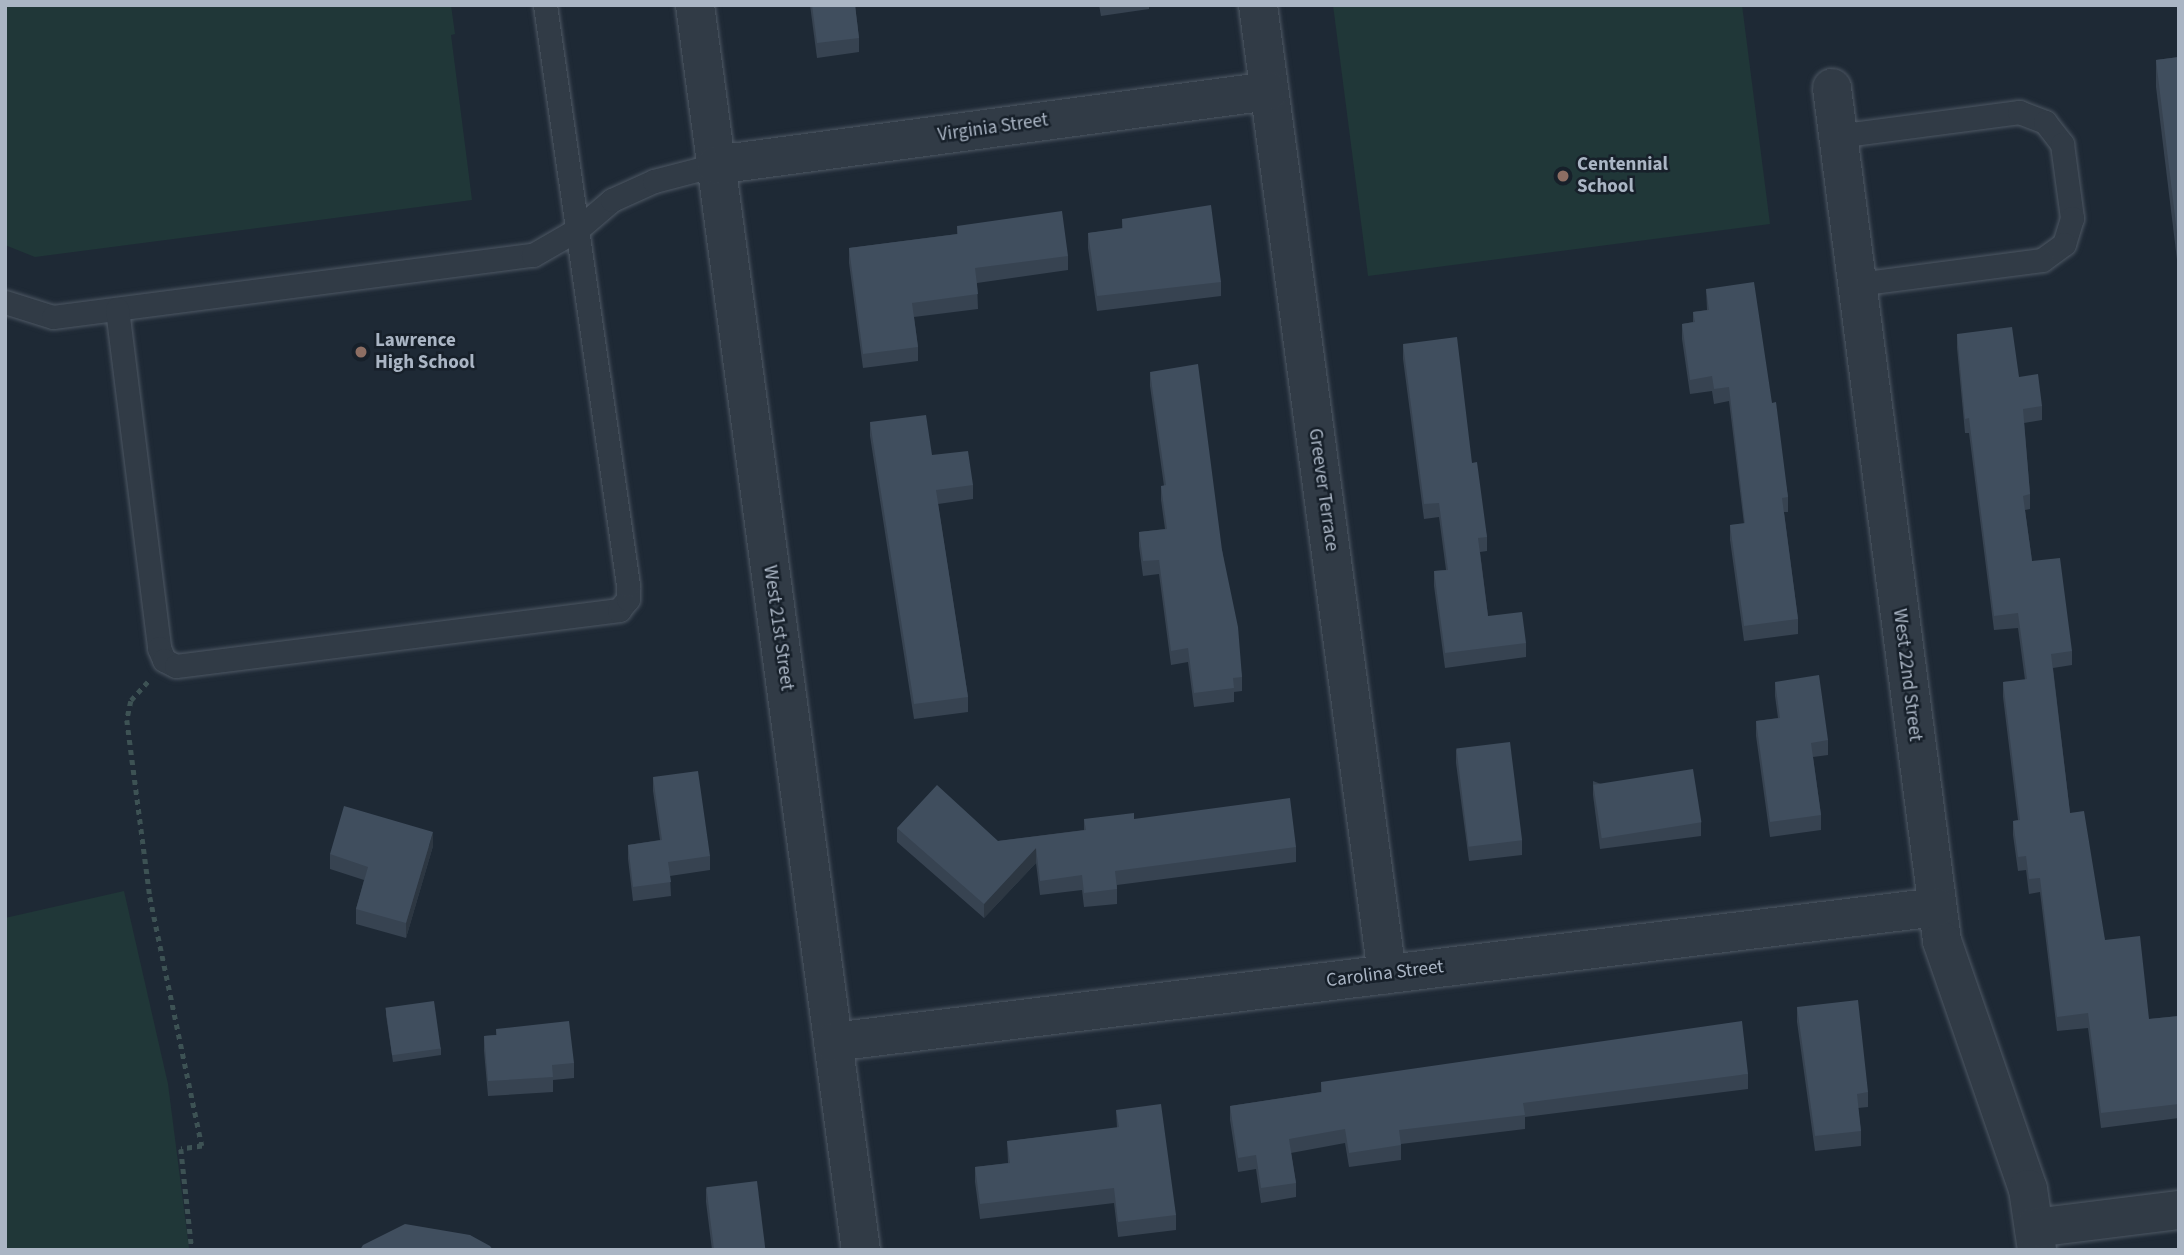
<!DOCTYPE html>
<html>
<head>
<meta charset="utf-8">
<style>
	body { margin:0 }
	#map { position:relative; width:2184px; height:1255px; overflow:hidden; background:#1e2935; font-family:"Source Sans 3",sans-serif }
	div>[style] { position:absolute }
	.green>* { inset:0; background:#203738 }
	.path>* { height:4.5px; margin-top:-2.25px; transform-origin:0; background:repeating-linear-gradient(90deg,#3d5254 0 5px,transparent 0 10px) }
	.roads { filter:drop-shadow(0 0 2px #4e5864) drop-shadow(0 0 2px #4e5864) }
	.service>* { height:23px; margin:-11.5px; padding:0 11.5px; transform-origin:11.5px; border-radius:11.5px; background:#313b46 }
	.minor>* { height:38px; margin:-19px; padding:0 19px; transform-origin:19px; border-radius:19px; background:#313b46 }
	.wall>* { inset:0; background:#374351 }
	.shaded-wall>* { inset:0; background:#2d3742 }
	.building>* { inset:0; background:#404e5e; transform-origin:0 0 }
	.dots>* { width:19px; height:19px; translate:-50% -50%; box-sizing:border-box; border:4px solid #17202a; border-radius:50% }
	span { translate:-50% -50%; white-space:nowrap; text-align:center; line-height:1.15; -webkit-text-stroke:5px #17202a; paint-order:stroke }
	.street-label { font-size:19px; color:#aab5c4 }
	.poi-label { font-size:19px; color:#aab5c4; font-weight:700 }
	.left { translate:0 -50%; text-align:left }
	.frame { position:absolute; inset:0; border:7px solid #aab5c4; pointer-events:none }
</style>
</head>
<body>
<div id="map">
	<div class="green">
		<i style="clip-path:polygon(5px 5px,451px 5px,455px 34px,451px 35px,472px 200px,35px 257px,5px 245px)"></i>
		<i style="clip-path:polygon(1333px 5px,1742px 5px,1770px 224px,1368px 276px)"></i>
		<i style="clip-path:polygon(124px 891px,168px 1084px,189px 1248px,5px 1250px,5px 918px)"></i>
	</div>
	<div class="path">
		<i style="left:148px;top:682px;width:25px;rotate:132deg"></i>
		<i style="left:131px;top:701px;width:19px;rotate:102deg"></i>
		<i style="left:127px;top:720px;width:178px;rotate:82.6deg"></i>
		<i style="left:150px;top:897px;width:254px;rotate:78.2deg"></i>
		<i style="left:202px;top:1146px;width:21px;rotate:172deg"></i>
		<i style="left:181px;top:1149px;width:102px;rotate:83.8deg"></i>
	</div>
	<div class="roads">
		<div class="service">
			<i style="left:1837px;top:136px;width:184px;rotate:-7.5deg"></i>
			<i style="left:2019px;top:112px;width:28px;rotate:21deg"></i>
			<i style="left:2045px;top:122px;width:28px;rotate:52deg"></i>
			<i style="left:2062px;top:144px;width:75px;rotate:82.3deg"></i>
			<i style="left:2072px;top:218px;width:27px;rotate:107deg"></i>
			<i style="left:2064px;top:244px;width:27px;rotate:144deg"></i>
			<i style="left:2042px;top:260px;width:187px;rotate:172.6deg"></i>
			<i style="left:5px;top:302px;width:50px;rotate:17.4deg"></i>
			<i style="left:53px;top:317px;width:484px;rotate:-7.4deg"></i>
			<i style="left:533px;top:255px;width:52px;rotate:-30deg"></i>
			<i style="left:578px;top:229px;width:45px;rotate:-40.5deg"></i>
			<i style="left:612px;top:200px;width:46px;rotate:-24.3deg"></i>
			<i style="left:654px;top:181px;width:64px;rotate:-14.5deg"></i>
			<i style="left:117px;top:309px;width:342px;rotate:82.9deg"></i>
			<i style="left:159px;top:648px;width:13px;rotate:67deg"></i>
			<i style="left:164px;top:660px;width:13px;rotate:27deg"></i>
			<i style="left:176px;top:666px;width:447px;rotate:-7.2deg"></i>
			<i style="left:619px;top:610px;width:14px;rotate:-51deg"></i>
			<i style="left:628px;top:599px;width:14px;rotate:-90deg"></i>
			<i style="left:628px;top:585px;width:586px;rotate:-98.14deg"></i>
		</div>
		<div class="minor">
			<i style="left:695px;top:5px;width:1256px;rotate:82.41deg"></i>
			<i style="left:1258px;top:5px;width:978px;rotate:82.42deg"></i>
			<i style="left:1832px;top:88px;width:860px;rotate:82.65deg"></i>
			<i style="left:1942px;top:941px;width:262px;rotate:70.9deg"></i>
			<i style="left:2028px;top:1189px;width:62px;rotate:81.6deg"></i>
			<i style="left:716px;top:165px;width:558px;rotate:-7.62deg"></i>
			<i style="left:833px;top:1042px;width:1112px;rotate:-6.97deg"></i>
			<i style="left:2034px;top:1228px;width:146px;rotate:-7.1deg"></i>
		</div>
	</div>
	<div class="wall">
		<i style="clip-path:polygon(810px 5px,855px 5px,859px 38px,859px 52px,817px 58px)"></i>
		<i style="clip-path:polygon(1099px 5px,1149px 5px,1149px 9px,1101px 16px)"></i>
		<i style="clip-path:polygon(2179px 57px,2179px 276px,2156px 87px,2156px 60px)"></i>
		<i style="clip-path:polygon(1122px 219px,1221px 282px,1221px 296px,1097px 311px,1088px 248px,1088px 233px,1122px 229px)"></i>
		<i style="clip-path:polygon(957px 226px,1068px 256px,1068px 270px,977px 283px,978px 309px,914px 317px,918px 347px,918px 361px,863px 368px,849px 263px,849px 248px,957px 234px)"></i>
		<i style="clip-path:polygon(1706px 289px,1772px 403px,1788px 497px,1788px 512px,1784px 512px,1798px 619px,1798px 634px,1744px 641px,1730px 540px,1730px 525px,1744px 524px,1729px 401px,1714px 404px,1712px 391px,1690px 394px,1682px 339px,1682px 324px,1693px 322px,1693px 312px,1707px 310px)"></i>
		<i style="clip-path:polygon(1957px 334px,2019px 377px,2042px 406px,2042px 420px,2024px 423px,2030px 494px,2030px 509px,2025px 510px,2032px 561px,2072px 651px,2072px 665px,2053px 668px,2070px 813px,2105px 940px,2149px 1019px,2179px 1016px,2179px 1118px,2101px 1128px,2088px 1028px,2057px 1031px,2040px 892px,2029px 894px,2026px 870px,2018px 871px,2013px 835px,2013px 821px,2018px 820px,2003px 697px,2003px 682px,2025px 680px,2018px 628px,1994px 630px,1969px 433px,1965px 433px,1957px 348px)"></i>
		<i style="clip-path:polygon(1403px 344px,1472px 463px,1487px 537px,1487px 551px,1480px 552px,1488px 616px,1526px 643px,1526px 657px,1445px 668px,1434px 586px,1434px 571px,1446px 570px,1439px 517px,1424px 519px,1403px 359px)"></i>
		<i style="clip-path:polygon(1150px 372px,1222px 550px,1242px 677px,1242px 691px,1234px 692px,1234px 702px,1194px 707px,1188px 662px,1171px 665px,1159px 574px,1143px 576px,1139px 546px,1139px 532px,1165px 529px,1161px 500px,1161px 486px,1164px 486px,1150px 386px)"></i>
		<i style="clip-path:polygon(870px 422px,932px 455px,973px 485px,973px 499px,938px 504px,968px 697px,968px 712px,914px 719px,870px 436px)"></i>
		<i style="clip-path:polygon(1775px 682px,1828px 740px,1828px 755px,1813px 757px,1821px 815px,1821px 830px,1770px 837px,1756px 736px,1756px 721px,1778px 718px,1775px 696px)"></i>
		<i style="clip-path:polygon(1456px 749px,1522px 840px,1522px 855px,1469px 861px,1456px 763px)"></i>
		<i style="clip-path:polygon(653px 777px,710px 856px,710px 870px,670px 876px,671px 896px,633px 901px,628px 859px,628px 845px,660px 840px,653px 791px)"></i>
		<i style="clip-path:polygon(1593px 781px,1701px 822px,1701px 836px,1600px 849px,1593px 795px)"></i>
		<i style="clip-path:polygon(1084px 819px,1134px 819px,1296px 847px,1296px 862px,1117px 885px,1117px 904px,1084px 907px,1082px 890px,1040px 895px,1036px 863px,984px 918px,897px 842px,897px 828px,998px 841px,1084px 830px)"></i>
		<i style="clip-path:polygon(433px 846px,406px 938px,356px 924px,356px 909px,364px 880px,330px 869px,330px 854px)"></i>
		<i style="clip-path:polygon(1797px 1007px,1868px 1092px,1868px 1107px,1858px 1108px,1861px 1131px,1861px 1146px,1815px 1151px,1797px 1022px)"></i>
		<i style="clip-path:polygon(386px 1008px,441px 1048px,441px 1055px,393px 1062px,386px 1015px)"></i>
		<i style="clip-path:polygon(496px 1029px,574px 1063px,574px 1078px,553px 1080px,553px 1092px,488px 1096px,484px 1051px,484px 1036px,496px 1035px)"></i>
		<i style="clip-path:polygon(1748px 1074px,1748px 1089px,1525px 1117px,1525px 1129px,1401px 1144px,1401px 1160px,1349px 1167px,1345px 1143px,1291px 1153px,1296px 1183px,1296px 1197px,1261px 1203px,1256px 1169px,1238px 1172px,1230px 1120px,1230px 1106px,1321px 1092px,1321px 1082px)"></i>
		<i style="clip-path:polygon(1116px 1110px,1176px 1215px,1176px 1230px,1118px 1237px,1114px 1203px,980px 1219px,975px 1182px,975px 1167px,1008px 1163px,1007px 1141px,1117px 1128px)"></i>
		<i style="clip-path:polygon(706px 1188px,766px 1250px,712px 1250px,706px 1202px)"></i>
	</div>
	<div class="shaded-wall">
		<i style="clip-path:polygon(433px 832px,433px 846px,406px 938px,406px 923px)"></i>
		<i style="clip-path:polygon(1036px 848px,1036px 863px,984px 918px,984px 904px)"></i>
	</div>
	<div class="building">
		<i style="clip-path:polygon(812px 5px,855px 5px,859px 38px,817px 43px)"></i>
		<i style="clip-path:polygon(2179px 57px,2179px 249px,2156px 60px)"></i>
		<i style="clip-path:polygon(1211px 205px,1221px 282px,1097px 296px,1088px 233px,1123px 228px,1122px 219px)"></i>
		<i style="clip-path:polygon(1062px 211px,1068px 256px,975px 268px,978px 294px,912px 303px,918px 347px,863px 354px,849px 248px,958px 234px,957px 226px)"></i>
		<i style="clip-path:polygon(1754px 282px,1772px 403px,1776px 402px,1788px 497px,1782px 498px,1798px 619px,1744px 626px,1730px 525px,1745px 523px,1729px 387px,1714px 389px,1712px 376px,1690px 380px,1682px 324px,1695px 322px,1693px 312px,1709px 310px,1706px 289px)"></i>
		<i style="clip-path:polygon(2012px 327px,2019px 377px,2038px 374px,2042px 406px,2023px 409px,2030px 494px,2023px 496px,2032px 561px,2060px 558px,2072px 651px,2051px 654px,2070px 813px,2084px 811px,2105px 940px,2140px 936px,2149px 1019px,2179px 1016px,2179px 1104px,2101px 1113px,2088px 1013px,2057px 1017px,2040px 878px,2029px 879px,2026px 856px,2018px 857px,2013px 821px,2020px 820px,2003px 682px,2027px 679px,2018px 613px,1994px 616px,1969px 418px,1965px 419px,1957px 334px)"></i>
		<i style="clip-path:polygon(1457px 337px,1472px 463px,1477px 462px,1487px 537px,1478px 538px,1488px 616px,1522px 612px,1526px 643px,1445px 653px,1434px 571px,1448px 570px,1439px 503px,1424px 504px,1403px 344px)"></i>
		<i style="clip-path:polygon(1198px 364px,1222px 550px,1238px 627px,1242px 677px,1233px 678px,1234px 688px,1194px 693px,1188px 648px,1171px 651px,1159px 560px,1143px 561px,1139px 532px,1167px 529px,1161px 486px,1166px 485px,1150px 372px)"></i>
		<i style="clip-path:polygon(926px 415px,932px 455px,968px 451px,973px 485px,936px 490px,968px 697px,914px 704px,870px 422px)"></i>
		<i style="clip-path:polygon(1819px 675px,1828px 740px,1811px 743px,1821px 815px,1770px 822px,1756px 721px,1780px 718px,1775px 682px)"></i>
		<i style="left:1510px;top:742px;width:99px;height:54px;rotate:83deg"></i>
		<i style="left:1693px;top:769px;width:54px;height:101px;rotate:81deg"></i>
		<i style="clip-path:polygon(698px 771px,710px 856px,668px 862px,671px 882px,633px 887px,628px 845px,662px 840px,653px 777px)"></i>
		<i style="clip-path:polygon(937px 785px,998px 841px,1086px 830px,1084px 819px,1134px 813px,1134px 819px,1290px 798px,1296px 847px,1115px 871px,1117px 889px,1084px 893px,1082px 875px,1040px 881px,1036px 848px,984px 904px,897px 828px)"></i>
		<i style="clip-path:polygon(344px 806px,433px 832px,406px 923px,356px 909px,368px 867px,330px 854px)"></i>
		<i style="clip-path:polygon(1858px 1000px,1868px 1092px,1857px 1094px,1861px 1131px,1815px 1136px,1797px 1007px)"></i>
		<i style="left:434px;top:1001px;width:48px;height:49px;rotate:82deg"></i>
		<i style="clip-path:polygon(569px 1021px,574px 1063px,552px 1065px,553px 1077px,488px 1081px,484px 1036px,497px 1035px,496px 1029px)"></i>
		<i style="clip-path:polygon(1742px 1021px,1748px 1074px,1523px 1103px,1525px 1115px,1399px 1130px,1401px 1145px,1349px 1153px,1345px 1129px,1289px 1139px,1296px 1183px,1261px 1188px,1256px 1155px,1238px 1158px,1230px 1106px,1322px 1092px,1321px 1082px)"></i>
		<i style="clip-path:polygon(1161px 1104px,1176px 1215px,1118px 1222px,1114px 1188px,980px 1204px,975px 1167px,1010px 1163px,1007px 1141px,1119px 1127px,1116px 1110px)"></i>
		<i style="left:757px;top:1181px;width:70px;height:51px;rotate:83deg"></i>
		<i style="clip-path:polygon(405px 1224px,470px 1235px,490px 1246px,493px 1250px,360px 1250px,363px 1245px)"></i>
	</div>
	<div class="dots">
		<i style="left:1563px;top:176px;background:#8d6e63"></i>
		<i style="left:361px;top:352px;background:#8d6e63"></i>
	</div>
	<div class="street-label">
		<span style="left:993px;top:128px;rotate:-8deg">Virginia Street</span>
		<span style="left:1323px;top:490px;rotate:82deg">Greever Terrace</span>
		<span style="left:778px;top:628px;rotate:82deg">West 21st Street</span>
		<span style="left:1907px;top:675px;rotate:83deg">West 22nd Street</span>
		<span style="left:1385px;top:974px;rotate:-7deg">Carolina Street</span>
	</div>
	<div class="poi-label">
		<span class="left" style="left:1577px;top:176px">Centennial<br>School</span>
		<span class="left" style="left:375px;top:352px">Lawrence<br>High School</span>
	</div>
	<div class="frame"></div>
</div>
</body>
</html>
